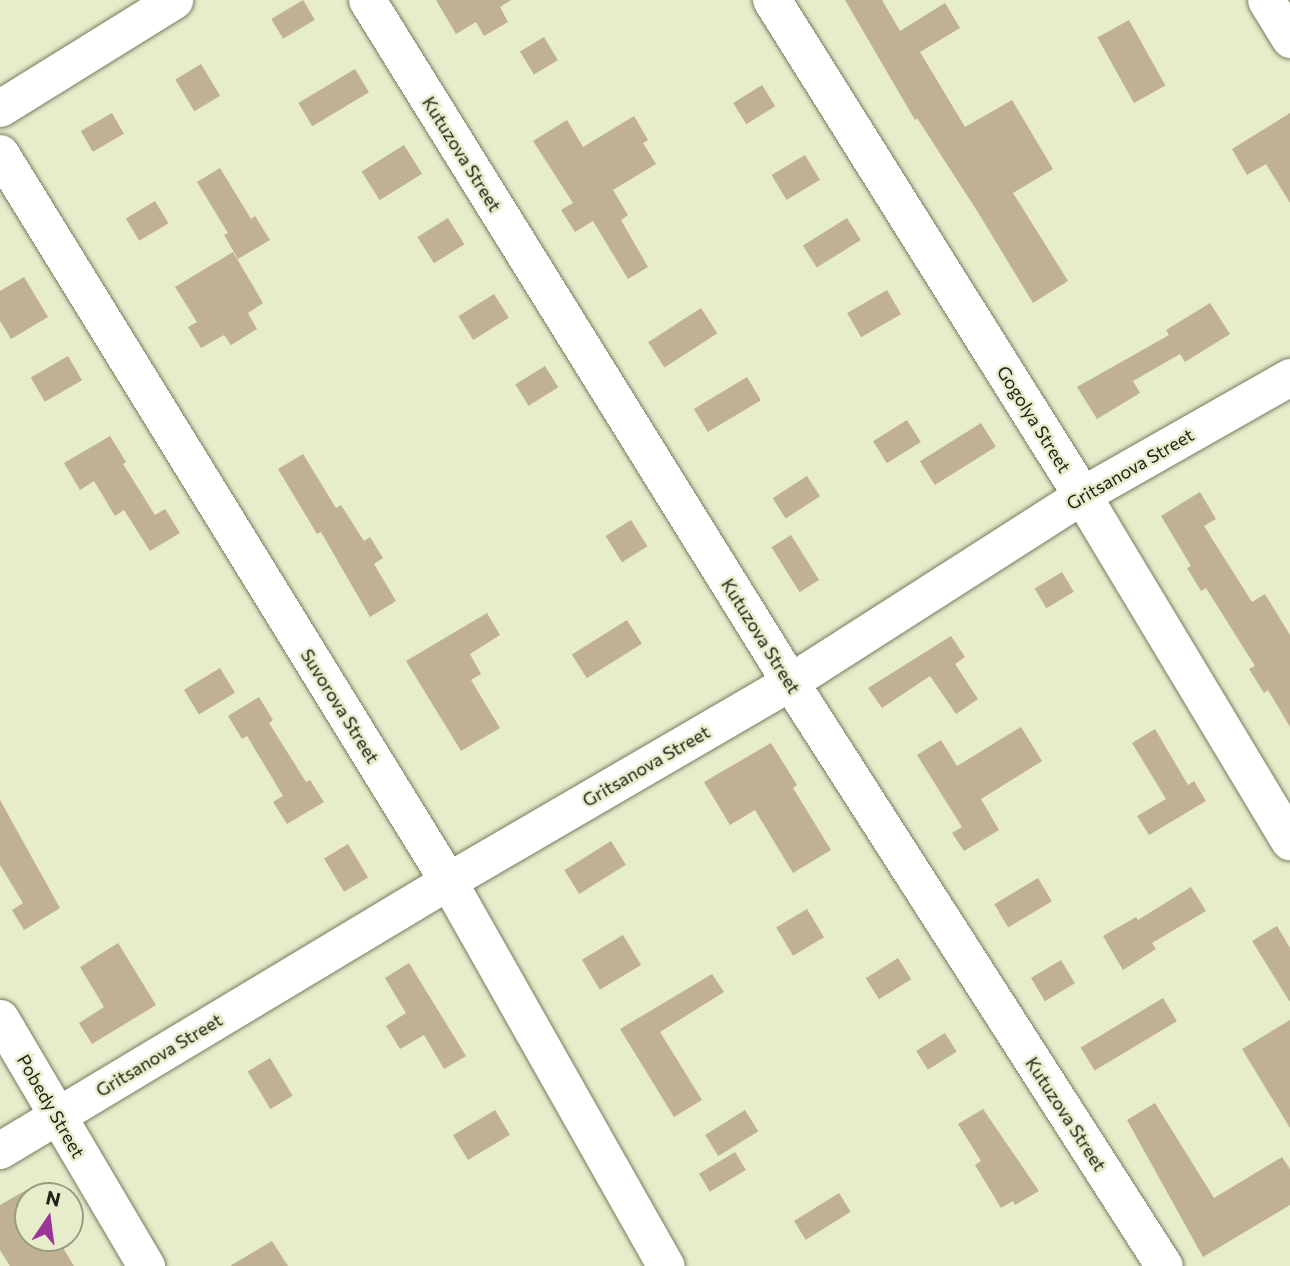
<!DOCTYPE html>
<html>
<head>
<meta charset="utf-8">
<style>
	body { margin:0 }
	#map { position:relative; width:1290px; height:1266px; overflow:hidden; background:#e7eccb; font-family:Commissioner,sans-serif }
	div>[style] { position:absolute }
	.building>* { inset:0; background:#c0b195; transform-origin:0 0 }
	.roads { filter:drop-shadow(0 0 2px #787c5f) drop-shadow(0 0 2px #787c5f) }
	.minor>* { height:37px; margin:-18.5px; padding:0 18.5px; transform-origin:18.5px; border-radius:18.5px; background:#fff }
	.major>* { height:38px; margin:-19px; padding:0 19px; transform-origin:19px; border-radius:19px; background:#fff }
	span { translate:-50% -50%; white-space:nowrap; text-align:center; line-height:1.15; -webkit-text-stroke:5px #e7eccb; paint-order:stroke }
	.street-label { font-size:18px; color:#222317 }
	.north { position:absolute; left:14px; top:1182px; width:70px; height:70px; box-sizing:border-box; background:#e7eccb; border:2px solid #989c83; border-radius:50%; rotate:13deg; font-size:19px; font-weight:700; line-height:28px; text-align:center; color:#222317 }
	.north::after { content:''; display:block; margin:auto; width:24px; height:32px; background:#9b359a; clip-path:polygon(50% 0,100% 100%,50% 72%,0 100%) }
</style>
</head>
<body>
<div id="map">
	<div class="building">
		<i style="left:303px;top:0;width:23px;height:37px;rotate:59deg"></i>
		<i style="clip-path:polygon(436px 0,511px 0,500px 7px,508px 22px,484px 36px,476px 22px,456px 34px)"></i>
		<i style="clip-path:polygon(845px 0,882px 0,900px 31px,945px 3px,960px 28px,920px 52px,965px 127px,1012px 100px,1053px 169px,1013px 193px,1068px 281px,1033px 303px,979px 214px,917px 118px,915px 120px)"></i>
		<i style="left:1129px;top:20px;width:75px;height:36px;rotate:61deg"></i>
		<i style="left:544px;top:37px;width:27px;height:28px;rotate:59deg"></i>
		<i style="left:201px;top:64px;width:37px;height:30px;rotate:59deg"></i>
		<i style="left:355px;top:69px;width:27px;height:66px;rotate:59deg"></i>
		<i style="left:762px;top:85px;width:25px;height:34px;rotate:58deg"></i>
		<i style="left:112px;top:113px;width:24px;height:36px;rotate:60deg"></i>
		<i style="clip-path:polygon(1290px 113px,1290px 203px,1266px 164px,1247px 175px,1232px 149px)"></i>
		<i style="clip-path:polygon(634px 116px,648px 140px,643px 143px,656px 164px,613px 190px,628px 215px,621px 220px,648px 267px,628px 279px,593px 221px,575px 232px,561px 210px,573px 203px,533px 141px,567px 120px,583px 147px)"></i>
		<i style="left:404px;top:145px;width:34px;height:50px;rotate:58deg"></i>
		<i style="left:805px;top:155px;width:29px;height:39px;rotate:59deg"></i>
		<i style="clip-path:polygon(220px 168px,251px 219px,255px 216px,270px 240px,238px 259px,224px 235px,228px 233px,197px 182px)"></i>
		<i style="left:155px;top:201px;width:26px;height:34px;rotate:59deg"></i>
		<i style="left:448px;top:218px;width:31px;height:36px;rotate:58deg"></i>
		<i style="left:847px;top:218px;width:26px;height:52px;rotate:58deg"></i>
		<i style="clip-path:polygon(233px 252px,263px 303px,248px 313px,257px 329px,231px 345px,224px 335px,201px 348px,188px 327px,197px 322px,175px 287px)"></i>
		<i style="clip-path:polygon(24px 277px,48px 317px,11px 339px,0 321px,0 291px)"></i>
		<i style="left:887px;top:290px;width:28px;height:46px;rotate:60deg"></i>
		<i style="left:494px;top:294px;width:28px;height:42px;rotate:58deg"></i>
		<i style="clip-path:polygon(1210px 303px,1230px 334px,1185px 362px,1180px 354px,1133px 381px,1140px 393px,1097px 419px,1077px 387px,1169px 335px,1166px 330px)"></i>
		<i style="left:701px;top:308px;width:30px;height:63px;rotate:57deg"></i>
		<i style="left:68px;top:356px;width:28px;height:43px;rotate:60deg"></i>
		<i style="left:545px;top:366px;width:25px;height:35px;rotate:58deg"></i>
		<i style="left:747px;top:377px;width:27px;height:62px;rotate:59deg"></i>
		<i style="left:907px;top:420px;width:26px;height:40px;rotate:58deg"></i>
		<i style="left:981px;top:423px;width:28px;height:72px;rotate:58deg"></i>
		<i style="clip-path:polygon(110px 436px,126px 462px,123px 464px,155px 515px,165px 509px,180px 533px,150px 551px,124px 510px,115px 516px,94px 481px,80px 490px,64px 463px)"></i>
		<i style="clip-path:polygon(303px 454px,336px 508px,341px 505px,364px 541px,370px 537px,383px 558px,374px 564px,396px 601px,370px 617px,321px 532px,317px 534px,278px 469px)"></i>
		<i style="left:807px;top:476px;width:24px;height:41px;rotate:57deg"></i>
		<i style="clip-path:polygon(1200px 492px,1216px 519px,1204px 526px,1252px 602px,1265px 594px,1290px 635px,1290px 727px,1268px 690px,1264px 693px,1249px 669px,1255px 666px,1206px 588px,1201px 591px,1187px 568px,1191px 566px,1161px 516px)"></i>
		<i style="left:631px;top:520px;width:31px;height:30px;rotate:58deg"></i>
		<i style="left:791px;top:535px;width:53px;height:23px;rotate:58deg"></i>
		<i style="left:1062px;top:572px;width:23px;height:32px;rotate:59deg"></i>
		<i style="clip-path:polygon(487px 613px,500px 635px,470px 654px,481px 674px,471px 680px,500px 728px,461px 751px,406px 661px)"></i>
		<i style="left:627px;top:620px;width:28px;height:65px;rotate:58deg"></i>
		<i style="clip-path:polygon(951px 636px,965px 657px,955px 664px,978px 699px,956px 714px,930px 676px,882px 708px,868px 688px)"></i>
		<i style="left:220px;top:668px;width:29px;height:42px;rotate:59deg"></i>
		<i style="clip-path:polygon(259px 697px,273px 720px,269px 723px,306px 782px,310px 780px,324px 802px,287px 824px,273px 802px,283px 796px,247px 736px,242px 739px,228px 716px)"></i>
		<i style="clip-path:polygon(1021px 727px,1042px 761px,981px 799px,999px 830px,964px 851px,952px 833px,962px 827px,917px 755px,941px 740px,957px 766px)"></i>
		<i style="clip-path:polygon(1155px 729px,1188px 785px,1194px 781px,1206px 801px,1149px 835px,1137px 816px,1166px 799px,1132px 743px)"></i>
		<i style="clip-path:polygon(771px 743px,797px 785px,793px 788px,831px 850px,793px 873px,755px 810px,730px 825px,704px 782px)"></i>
		<i style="clip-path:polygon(0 800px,60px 908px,24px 930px,12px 910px,23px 903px,0 865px)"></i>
		<i style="left:611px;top:841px;width:28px;height:55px;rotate:58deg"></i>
		<i style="left:348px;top:844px;width:39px;height:28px;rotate:59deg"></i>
		<i style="left:1038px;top:878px;width:27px;height:51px;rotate:59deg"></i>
		<i style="clip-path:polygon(1191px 887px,1206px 911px,1152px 943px,1156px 949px,1123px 970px,1103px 936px,1136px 917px,1138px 920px)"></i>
		<i style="left:807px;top:909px;width:33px;height:36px;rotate:59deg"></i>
		<i style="clip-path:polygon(1277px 926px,1290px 948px,1290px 1002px,1252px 941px)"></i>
		<i style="left:623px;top:935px;width:35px;height:48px;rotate:59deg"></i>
		<i style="clip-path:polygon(118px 943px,156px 1005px,92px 1044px,79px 1023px,104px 1007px,80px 967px)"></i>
		<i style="left:898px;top:958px;width:25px;height:38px;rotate:58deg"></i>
		<i style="left:1061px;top:960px;width:27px;height:35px;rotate:59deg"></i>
		<i style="clip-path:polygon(409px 963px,466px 1056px,444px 1069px,424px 1035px,400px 1049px,386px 1026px,406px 1013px,385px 978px)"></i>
		<i style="clip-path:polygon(712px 974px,724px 992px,660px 1032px,702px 1100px,674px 1117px,620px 1029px)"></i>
		<i style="left:1163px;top:998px;width:27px;height:96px;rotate:59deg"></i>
		<i style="clip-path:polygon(1290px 1020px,1290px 1128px,1242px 1049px)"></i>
		<i style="left:945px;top:1033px;width:22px;height:34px;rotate:58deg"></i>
		<i style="left:270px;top:1058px;width:44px;height:26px;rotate:59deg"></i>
		<i style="clip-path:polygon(1155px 1103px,1214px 1198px,1282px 1157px,1290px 1169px,1290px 1205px,1203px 1257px,1127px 1120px)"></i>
		<i style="clip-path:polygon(983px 1109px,1039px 1191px,1015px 1205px,1013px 1201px,1001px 1208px,975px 1165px,981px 1161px,958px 1124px)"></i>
		<i style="left:495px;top:1110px;width:29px;height:49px;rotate:59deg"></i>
		<i style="left:745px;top:1110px;width:25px;height:47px;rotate:58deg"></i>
		<i style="left:735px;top:1152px;width:21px;height:42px;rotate:59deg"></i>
		<i style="clip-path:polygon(28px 1189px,32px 1196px,28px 1196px,28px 1238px,57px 1238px,74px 1266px,10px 1266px,0 1250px,0 1205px)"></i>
		<i style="left:839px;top:1193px;width:22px;height:53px;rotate:58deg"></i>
		<i style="clip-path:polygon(272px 1241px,288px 1266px,230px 1266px)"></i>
	</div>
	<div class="roads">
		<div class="minor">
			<i style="left:367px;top:0;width:803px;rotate:58.19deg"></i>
			<i style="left:790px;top:682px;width:693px;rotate:57.36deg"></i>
			<i style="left:1266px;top:0;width:46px;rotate:58.4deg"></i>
			<i style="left:0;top:108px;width:205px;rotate:-31.8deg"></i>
			<i style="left:0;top:153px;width:855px;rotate:58.39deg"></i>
			<i style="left:448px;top:881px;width:442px;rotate:60.5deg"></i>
			<i style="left:0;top:1018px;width:288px;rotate:59.5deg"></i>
			<i style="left:0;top:1150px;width:523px;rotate:-30.98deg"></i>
			<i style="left:448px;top:881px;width:396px;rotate:-30.2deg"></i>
			<i style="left:790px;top:682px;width:347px;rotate:-32.6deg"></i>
			<i style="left:1082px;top:495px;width:239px;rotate:-29.6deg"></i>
		</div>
		<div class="major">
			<i style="left:772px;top:0;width:584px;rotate:57.94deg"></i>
			<i style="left:1082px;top:495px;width:404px;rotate:59deg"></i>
		</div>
	</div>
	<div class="street-label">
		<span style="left:462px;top:154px;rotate:58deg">Kutuzova Street</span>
		<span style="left:1034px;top:419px;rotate:58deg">Gogolya Street</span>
		<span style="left:1130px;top:469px;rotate:-30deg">Gritsanova Street</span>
		<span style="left:761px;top:636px;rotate:58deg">Kutuzova Street</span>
		<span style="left:340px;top:706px;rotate:58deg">Suvorova Street</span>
		<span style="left:646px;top:766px;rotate:-30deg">Gritsanova Street</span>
		<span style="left:159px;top:1055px;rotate:-31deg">Gritsanova Street</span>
		<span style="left:51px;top:1106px;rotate:60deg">Pobedy Street</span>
		<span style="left:1066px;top:1114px;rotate:57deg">Kutuzova Street</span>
	</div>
	<div class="north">N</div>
</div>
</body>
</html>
